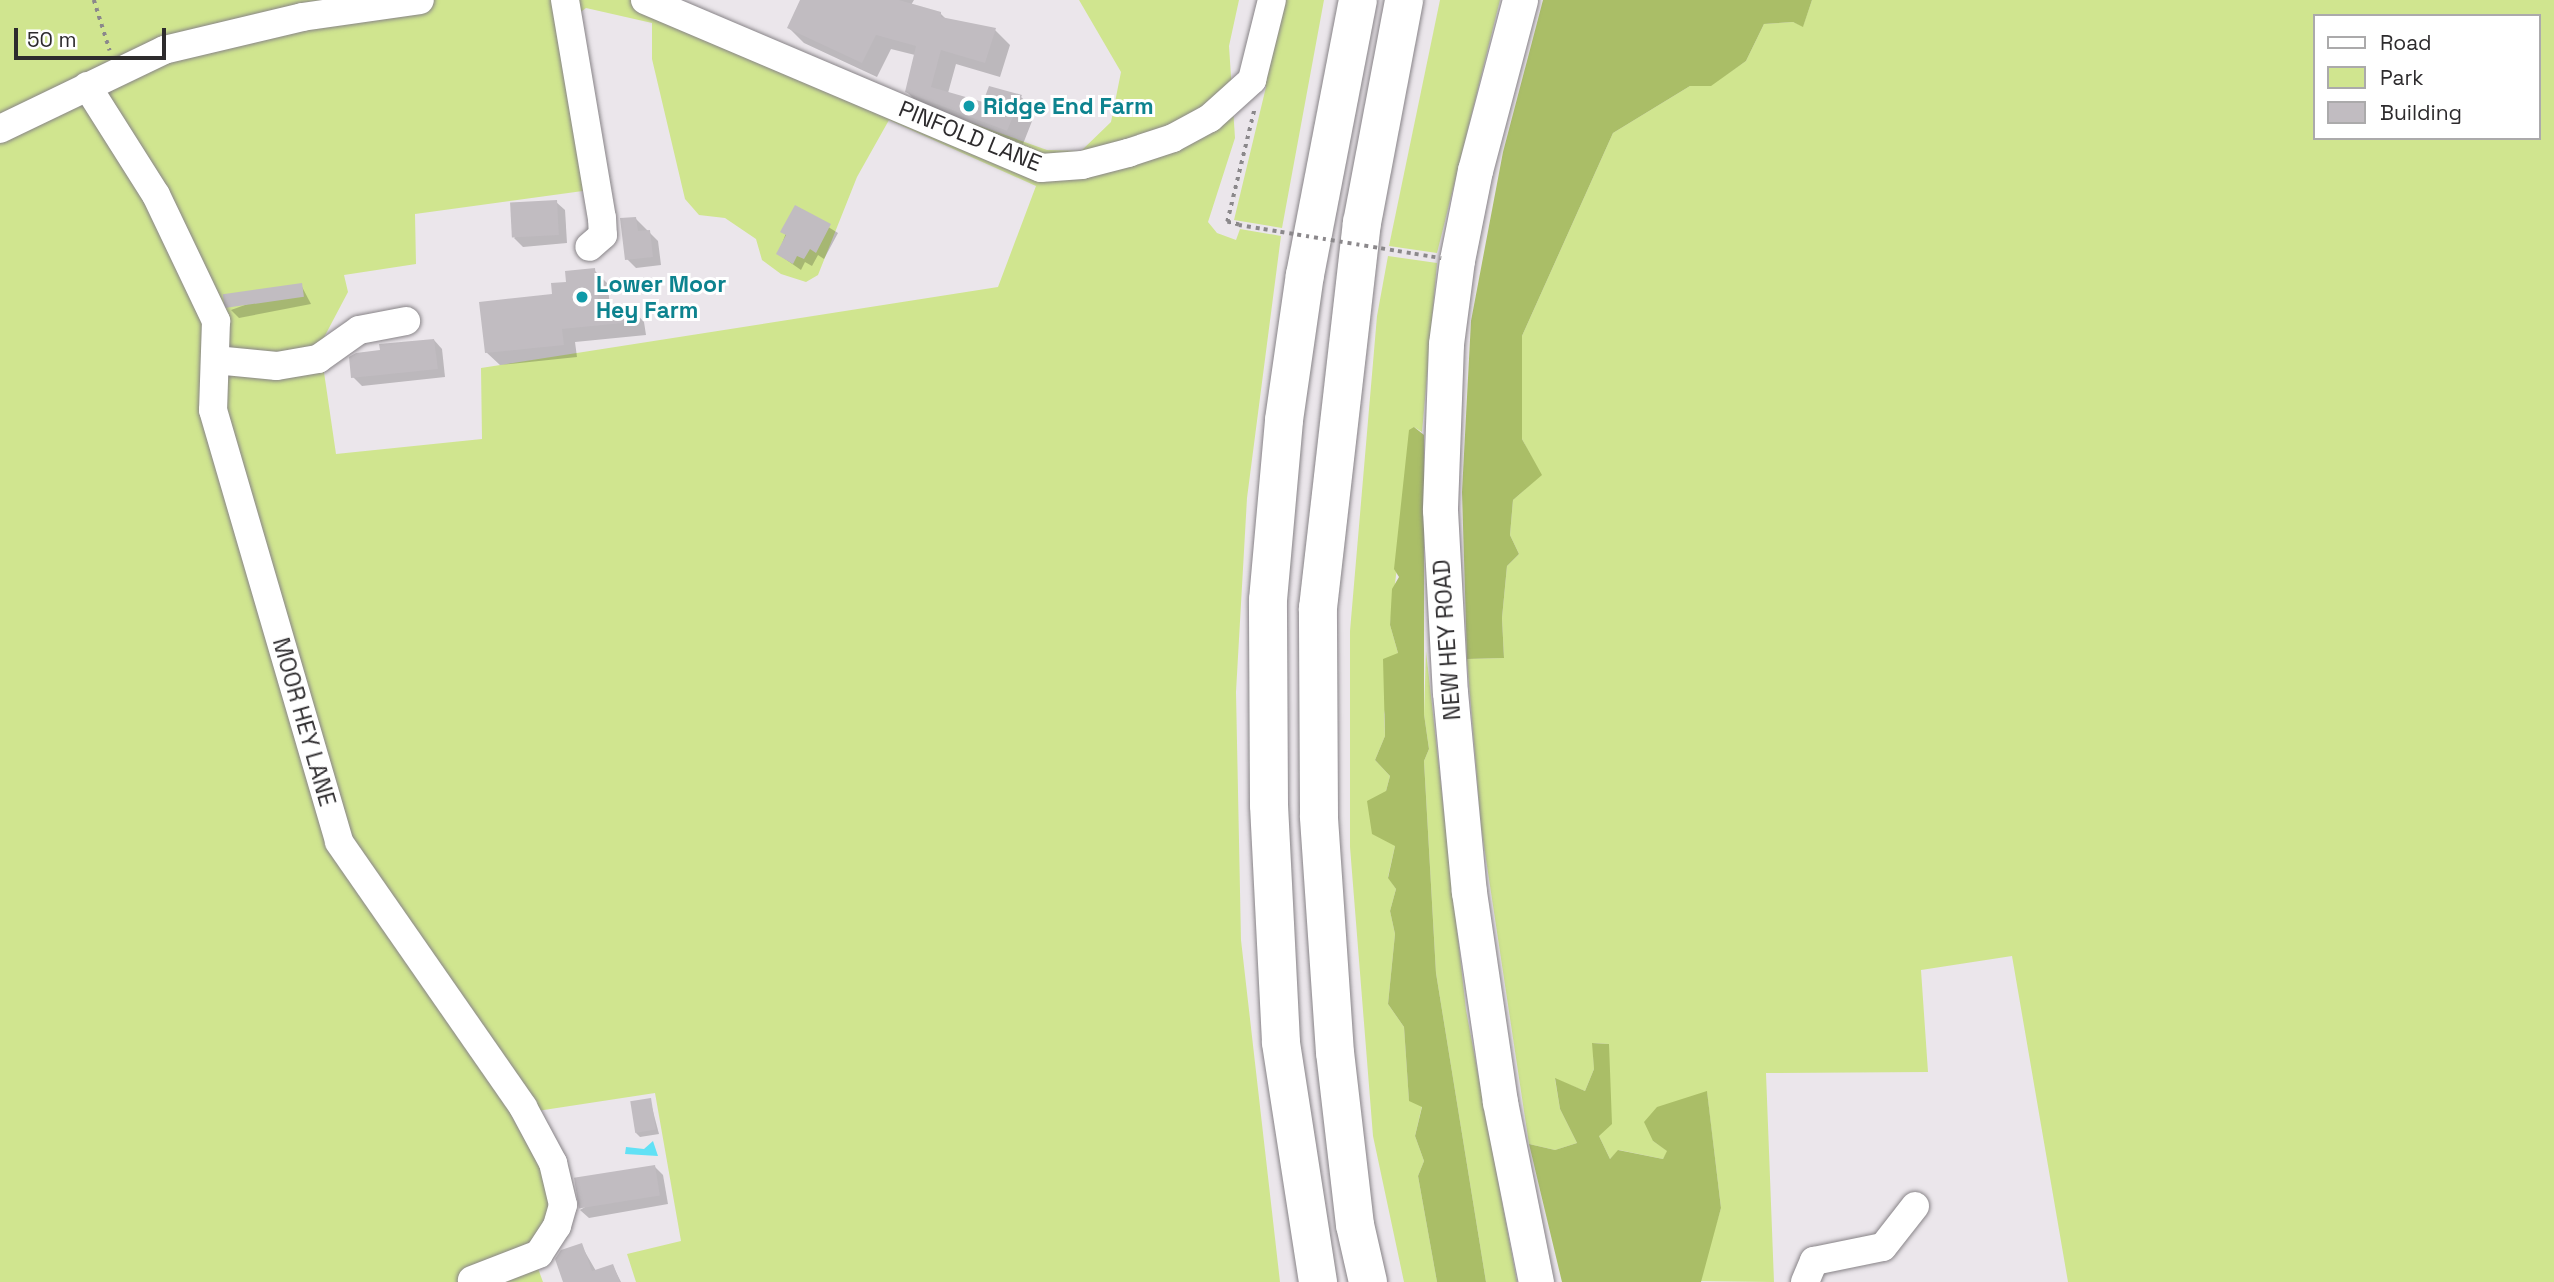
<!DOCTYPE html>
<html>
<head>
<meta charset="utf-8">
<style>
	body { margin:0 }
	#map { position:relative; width:2554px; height:1282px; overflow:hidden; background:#ebe6eb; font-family:"Space Grotesk",sans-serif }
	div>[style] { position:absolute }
	.green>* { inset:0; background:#d0e58f }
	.forest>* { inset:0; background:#aabe67 }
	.water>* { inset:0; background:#61e1f5 }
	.shadow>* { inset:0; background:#0003 }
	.building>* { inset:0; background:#c1bcc1; transform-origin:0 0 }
	.path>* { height:3.5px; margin-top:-1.75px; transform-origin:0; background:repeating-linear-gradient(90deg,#8b888b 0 3.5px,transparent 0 8.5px) }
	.roads { filter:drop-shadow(0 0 2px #878387) drop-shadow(0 0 2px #878387) }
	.minor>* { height:28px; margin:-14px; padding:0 14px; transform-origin:14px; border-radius:14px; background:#fff }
	.major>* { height:35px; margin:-17.5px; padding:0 17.5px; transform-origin:17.5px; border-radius:17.5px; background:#fff }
	.highway>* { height:38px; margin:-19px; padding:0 19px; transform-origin:19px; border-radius:19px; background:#fff }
	.path-bridge>* { height:3.5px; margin-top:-1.75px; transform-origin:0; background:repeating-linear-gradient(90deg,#8b888b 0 3.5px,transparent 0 8.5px) }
	.dots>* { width:19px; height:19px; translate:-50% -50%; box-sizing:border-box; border:4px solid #fff; border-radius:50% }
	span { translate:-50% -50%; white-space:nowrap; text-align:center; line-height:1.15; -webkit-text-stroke:6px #fff; paint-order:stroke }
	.culture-label { font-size:23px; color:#0d838f; font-weight:700 }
	.left { translate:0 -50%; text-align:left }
	.street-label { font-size:23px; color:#2d2b2d }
	.legend { position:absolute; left:2313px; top:14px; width:228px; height:126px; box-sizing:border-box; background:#fff; border:2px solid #abaaab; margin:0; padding:9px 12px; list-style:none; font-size:21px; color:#2d2b2d }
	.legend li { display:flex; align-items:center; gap:14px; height:35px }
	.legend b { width:35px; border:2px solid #abaaab }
	.scale { position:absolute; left:14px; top:28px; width:152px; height:32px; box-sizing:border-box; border:4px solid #2d2b2d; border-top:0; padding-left:9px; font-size:21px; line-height:24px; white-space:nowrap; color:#2d2b2d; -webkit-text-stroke:5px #fff; paint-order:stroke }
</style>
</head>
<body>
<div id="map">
	<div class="green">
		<i style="clip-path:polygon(evenodd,0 0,678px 0,952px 116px,1047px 150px,1081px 151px,1111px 122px,1121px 72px,1079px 0,1239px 0,1229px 46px,1235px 138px,1208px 222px,1217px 233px,1236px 240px,1240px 229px,1281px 236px,1247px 498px,1236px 692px,1241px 940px,1280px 1282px,636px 1282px,627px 1254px,681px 1241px,655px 1093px,511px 1115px,551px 1187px,549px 1223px,532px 1252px,543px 1282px,0 1282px,0 0,586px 8px,652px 23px,652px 59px,685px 199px,699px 215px,725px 218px,756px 239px,762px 260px,781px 274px,806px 282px,818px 275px,857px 177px,889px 120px,1036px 186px,998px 287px,481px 368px,482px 439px,336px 454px,320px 345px,348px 292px,344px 275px,416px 264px,415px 214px,590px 190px,574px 17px,586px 8px)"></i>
		<i style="clip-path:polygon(1280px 0,1324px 0,1282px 228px,1234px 220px,1266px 87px,1261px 74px)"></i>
		<i style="clip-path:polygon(1440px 0,1500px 0,1437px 253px,1389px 246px)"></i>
		<i style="clip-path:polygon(evenodd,1812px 0,2554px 0,2554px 1282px,2068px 1282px,2012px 956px,1921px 970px,1928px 1072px,1766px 1073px,1774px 1282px,1699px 1281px,1721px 1208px,1707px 1092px,1653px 1141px,1668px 1151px,1663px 1159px,1619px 1150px,1610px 1159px,1599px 1136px,1609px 1044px,1593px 1043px,1594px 1069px,1585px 1091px,1555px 1079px,1560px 1109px,1577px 1143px,1555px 1150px,1529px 1144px,1481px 826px,1467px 659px,1504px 658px,1502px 618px,1507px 566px,1519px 554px,1510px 535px,1513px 500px,1541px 475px,1522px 439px,1522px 336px,1613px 133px,1690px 86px,1711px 85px,1746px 61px,1764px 24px,1793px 22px,1803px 26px,1812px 0,2314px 16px,2538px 16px,2538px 138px,2314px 138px,2314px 16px)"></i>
		<i style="clip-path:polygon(1388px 256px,1437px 263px,1422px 432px,1414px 427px,1390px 625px,1398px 653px,1384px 714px,1385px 736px,1375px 760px,1390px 776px,1386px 791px,1395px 846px,1388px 877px,1396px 889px,1390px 911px,1395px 934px,1388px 1004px,1404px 1027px,1409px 1100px,1422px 1106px,1415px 1136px,1424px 1161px,1418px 1176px,1437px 1282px,1404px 1282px,1373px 1136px,1350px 847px,1350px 631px,1377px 316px)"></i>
		<i style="clip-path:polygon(1426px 651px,1466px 1010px,1517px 1282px,1486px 1282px,1436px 973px,1424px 761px,1429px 749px,1424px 714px)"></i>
	</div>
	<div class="forest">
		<i style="clip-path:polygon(1543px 0,1812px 0,1803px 27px,1793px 22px,1764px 24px,1746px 61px,1711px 86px,1690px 86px,1613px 133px,1522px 336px,1522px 439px,1542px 475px,1513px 500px,1510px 535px,1519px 554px,1507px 566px,1502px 618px,1504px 658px,1467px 659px,1462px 492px,1471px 321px,1503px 152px)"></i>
		<i style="clip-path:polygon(1414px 427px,1424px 435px,1424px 714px,1429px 749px,1424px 761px,1436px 973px,1486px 1282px,1437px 1282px,1418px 1176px,1424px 1161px,1415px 1136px,1422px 1107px,1409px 1101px,1404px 1027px,1388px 1004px,1395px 934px,1390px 911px,1396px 889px,1388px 878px,1395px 846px,1372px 834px,1367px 801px,1386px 791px,1390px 776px,1375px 760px,1385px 736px,1383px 659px,1398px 653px,1390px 625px,1392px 589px,1399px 577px,1394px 569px,1409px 430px)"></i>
		<i style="clip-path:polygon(1592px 1043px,1609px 1044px,1612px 1124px,1599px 1136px,1610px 1159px,1618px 1150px,1663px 1159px,1667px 1151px,1653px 1141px,1644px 1122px,1657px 1107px,1707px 1091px,1721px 1208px,1701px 1282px,1562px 1282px,1529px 1144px,1555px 1150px,1577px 1143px,1560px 1109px,1555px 1078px,1585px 1091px,1594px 1069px)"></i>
	</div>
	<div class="water">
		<i style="clip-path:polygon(653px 1141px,658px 1156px,625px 1154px,626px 1147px,644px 1149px)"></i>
	</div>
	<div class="shadow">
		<i style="clip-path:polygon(802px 0,914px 0,911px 5px,940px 13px,947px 20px,995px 30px,1010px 45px,1000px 77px,956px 64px,948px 93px,984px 104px,1021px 97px,1036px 111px,1023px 144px,922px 107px,907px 92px,915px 55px,891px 49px,877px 77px,804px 43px,789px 28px)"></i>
		<i style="clip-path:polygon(556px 202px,565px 210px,567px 243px,523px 247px,514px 238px)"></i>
		<i style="clip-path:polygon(796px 207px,838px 233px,824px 259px,818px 255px,812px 266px,805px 262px,801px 270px,778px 254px)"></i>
		<i style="clip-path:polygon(635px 218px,658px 241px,661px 265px,636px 268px,627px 259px)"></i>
		<i style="clip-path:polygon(594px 270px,608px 284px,610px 310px,631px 308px,644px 322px,646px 335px,575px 342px,577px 357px,500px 365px,486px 352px,568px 284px)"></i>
		<i style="clip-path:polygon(301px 285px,311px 304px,239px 318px,231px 310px)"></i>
		<i style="clip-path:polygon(434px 340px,442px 349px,445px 377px,362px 386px,353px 377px,381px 352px)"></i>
		<i style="clip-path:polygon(650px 1100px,659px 1134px,640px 1137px,636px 1133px)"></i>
		<i style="clip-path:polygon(654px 1166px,663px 1175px,668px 1204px,589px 1218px,580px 1210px)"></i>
		<i style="clip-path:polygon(581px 1245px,596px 1271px,613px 1266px,621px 1282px,566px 1282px)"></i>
	</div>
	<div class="building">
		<i style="clip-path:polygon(800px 0,899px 0,941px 12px,941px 17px,996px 28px,985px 63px,941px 50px,931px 87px,983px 102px,989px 86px,1022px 95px,1007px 131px,905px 92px,916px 46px,876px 35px,862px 63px,787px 28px)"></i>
		<i style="left:557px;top:200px;width:35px;height:47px;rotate:87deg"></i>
		<i style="clip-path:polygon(795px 205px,831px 224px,816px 253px,810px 249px,804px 259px,797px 256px,793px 264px,776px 254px,786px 235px,780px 232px)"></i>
		<i style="clip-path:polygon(636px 217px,638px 231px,650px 230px,653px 257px,625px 260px,620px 218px)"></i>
		<i style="clip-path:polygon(595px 268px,599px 310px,632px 306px,633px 322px,562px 329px,564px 345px,485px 353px,479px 302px,552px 294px,551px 283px,566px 282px,565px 271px)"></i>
		<i style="left:302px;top:283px;width:14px;height:80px;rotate:82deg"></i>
		<i style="clip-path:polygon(434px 339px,438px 369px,351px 378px,349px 357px,356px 353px,380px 350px,379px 344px)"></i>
		<i style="left:651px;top:1098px;width:32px;height:21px;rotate:81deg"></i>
		<i style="left:655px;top:1165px;width:31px;height:82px;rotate:81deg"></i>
		<i style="clip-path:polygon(582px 1243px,592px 1271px,613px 1264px,620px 1282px,563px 1282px,555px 1259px,561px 1250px)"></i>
	</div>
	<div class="path">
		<i style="left:94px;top:0;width:53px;rotate:72.6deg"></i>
		<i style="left:1239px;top:225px;width:12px;rotate:-166deg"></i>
		<i style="left:1227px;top:222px;width:115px;rotate:-76.4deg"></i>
	</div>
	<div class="roads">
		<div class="minor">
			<i style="left:565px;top:0;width:221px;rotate:80.4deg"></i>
			<i style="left:602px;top:218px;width:17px;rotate:87deg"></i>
			<i style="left:603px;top:235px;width:18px;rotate:139deg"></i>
			<i style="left:645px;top:0;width:430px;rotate:23deg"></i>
			<i style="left:1041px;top:168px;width:41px;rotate:-4.2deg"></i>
			<i style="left:1082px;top:165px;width:48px;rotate:-14.6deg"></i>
			<i style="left:1128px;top:153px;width:47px;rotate:-18.4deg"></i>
			<i style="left:1173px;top:138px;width:42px;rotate:-28.4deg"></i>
			<i style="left:1210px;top:118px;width:57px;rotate:-42.1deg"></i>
			<i style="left:1252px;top:80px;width:82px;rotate:-76deg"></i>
			<i style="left:87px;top:86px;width:129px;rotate:57.7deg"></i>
			<i style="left:156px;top:195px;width:140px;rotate:64.5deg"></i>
			<i style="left:216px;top:321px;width:89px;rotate:91.9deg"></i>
			<i style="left:213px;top:410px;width:450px;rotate:73.7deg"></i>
			<i style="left:339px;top:842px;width:323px;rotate:55.2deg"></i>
			<i style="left:523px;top:1107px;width:64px;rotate:61.8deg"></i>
			<i style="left:553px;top:1163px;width:43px;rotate:76.6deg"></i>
			<i style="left:563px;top:1205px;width:22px;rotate:106deg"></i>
			<i style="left:557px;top:1226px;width:33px;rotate:123deg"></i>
			<i style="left:539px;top:1254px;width:72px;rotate:158.8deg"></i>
			<i style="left:0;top:129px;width:182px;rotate:-25.7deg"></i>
			<i style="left:164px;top:50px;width:142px;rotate:-13.4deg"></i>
			<i style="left:302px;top:17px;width:119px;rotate:-8.2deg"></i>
			<i style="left:215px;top:360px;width:62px;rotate:5.5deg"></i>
			<i style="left:277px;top:366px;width:42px;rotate:-9.7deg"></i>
			<i style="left:318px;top:359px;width:50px;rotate:-35.3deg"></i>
			<i style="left:359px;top:330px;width:48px;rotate:-10.8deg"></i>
			<i style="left:1805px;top:1282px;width:23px;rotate:-67deg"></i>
			<i style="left:1814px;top:1261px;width:70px;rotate:-11.5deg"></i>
			<i style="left:1883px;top:1247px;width:52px;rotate:-52deg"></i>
		</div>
		<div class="major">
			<i style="left:1520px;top:0;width:176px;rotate:104.8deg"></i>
			<i style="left:1475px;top:170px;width:92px;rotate:101.3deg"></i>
			<i style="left:1457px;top:260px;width:85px;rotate:97.5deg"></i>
			<i style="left:1446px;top:344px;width:166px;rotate:92.1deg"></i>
			<i style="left:1440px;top:510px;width:182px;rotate:86.9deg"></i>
			<i style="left:1450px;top:692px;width:201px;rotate:84.6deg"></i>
			<i style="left:1469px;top:892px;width:212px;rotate:81.6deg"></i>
			<i style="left:1500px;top:1102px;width:184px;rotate:78.7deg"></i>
		</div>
		<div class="highway">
			<i style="left:1318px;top:1282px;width:243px;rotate:-98.8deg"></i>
			<i style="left:1281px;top:1042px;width:237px;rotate:-92.9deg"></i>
			<i style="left:1269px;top:805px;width:205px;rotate:-90.3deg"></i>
			<i style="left:1268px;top:600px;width:181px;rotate:-84.9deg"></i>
			<i style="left:1284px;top:420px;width:147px;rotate:-81.8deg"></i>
			<i style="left:1305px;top:275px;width:280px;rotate:-79.1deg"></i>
			<i style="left:1368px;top:1282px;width:58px;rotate:-102.8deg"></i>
			<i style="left:1355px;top:1225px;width:173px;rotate:-96.6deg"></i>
			<i style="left:1335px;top:1053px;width:238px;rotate:-93.9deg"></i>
			<i style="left:1319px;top:816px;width:208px;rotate:-90.3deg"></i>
			<i style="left:1318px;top:608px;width:388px;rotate:-83.5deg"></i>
			<i style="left:1362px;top:223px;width:227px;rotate:-79.3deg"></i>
		</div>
	</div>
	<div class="path-bridge">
		<i style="left:1239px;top:225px;width:205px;rotate:9.3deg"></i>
	</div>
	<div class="dots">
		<i style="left:969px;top:106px;background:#0f9aa8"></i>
		<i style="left:582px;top:297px;background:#0f9aa8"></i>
	</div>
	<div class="culture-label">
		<span class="left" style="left:983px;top:106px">Ridge End Farm</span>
		<span class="left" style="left:596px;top:297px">Lower Moor<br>Hey Farm</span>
	</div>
	<div class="street-label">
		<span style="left:970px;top:136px;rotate:22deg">PINFOLD LANE</span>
		<span style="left:1447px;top:640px;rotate:-94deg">NEW HEY ROAD</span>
		<span style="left:304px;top:722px;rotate:74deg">MOOR HEY LANE</span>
	</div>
	<ul class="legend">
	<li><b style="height:9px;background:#fff"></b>Road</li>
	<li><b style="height:19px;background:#d0e58f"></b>Park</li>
	<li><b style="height:19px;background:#c1bcc1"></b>Building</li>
	</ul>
	<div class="scale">50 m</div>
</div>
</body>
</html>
